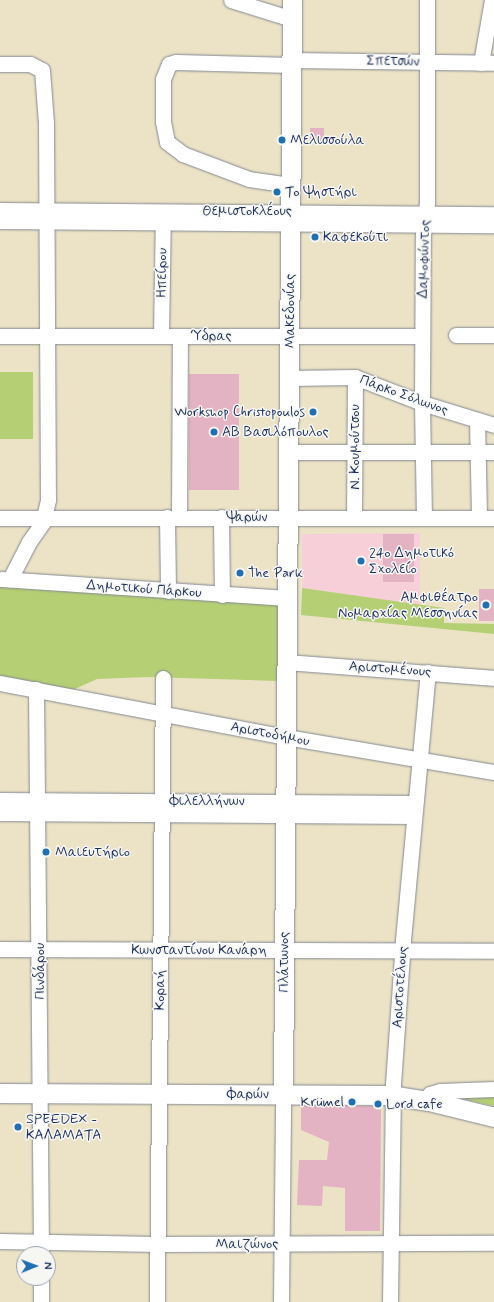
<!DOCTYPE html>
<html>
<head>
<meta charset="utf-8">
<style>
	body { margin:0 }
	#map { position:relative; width:494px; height:1302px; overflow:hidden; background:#ece3c6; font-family:Mynerve,sans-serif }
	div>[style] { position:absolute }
	.built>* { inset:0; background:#f6cfd8 }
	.green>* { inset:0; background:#b5cf74; transform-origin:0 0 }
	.building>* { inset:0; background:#e3b2c3; transform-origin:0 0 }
	.roads { filter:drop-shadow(0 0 1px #848992) drop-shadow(0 0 1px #848992) }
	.minor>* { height:15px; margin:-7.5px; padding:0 7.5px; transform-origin:7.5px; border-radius:7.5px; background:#fff }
	.major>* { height:19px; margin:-9.5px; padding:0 9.5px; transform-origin:9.5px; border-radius:9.5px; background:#fff }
	.dots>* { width:11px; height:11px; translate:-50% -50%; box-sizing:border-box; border:2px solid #f6f6f2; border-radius:50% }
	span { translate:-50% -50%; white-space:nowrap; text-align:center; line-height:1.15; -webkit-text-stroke:3px #f6f6f2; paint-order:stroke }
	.street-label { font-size:14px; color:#1b2f5e }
	.poi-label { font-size:14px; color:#1b2f5e }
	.left { translate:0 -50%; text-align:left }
	.right { translate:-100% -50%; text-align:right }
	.north { position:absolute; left:16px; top:1246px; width:40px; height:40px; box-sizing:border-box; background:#f6f6f2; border:1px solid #9ea6b7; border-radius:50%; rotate:89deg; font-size:11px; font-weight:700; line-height:16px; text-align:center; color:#1b2f5e }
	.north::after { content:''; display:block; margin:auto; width:14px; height:18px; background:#1f6fb2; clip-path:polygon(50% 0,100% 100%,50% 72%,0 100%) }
</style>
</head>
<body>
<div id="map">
	<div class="built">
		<i style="clip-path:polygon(420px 533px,420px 605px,302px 588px,302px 534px)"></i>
	</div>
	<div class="green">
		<i style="left:0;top:372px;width:33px;height:67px"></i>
		<i style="clip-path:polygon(0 583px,278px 605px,278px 681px,148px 677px,97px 679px,66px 693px,0 680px)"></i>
		<i style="clip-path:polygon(302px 588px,444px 608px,444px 623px,494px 624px,494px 634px,301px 615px)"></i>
		<i style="clip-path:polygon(494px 1096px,494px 1106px,455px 1097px)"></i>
	</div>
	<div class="building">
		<i style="left:324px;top:128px;width:14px;height:14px;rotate:90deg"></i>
		<i style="left:189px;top:374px;width:50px;height:116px"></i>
		<i style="left:383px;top:534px;width:31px;height:48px"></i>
		<i style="left:479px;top:589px;width:15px;height:32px"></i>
		<i style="clip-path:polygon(301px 1106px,381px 1106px,380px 1231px,345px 1231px,345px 1188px,323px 1186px,322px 1206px,297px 1205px,299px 1160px,327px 1160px,329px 1142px,301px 1130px)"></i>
	</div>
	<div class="roads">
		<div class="minor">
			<i style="left:231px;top:0;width:64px;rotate:17.3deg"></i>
			<i style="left:291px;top:60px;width:203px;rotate:0.8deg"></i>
			<i style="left:481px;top:63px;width:64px;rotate:-80.1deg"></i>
			<i style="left:0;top:64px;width:30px"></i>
			<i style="left:30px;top:64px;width:13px;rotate:27deg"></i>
			<i style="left:42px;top:70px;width:53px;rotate:85.7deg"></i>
			<i style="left:46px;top:123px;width:377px;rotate:89.7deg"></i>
			<i style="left:48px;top:500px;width:23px;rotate:103deg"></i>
			<i style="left:43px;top:522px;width:24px;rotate:125deg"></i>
			<i style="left:29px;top:542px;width:42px;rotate:117.2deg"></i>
			<i style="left:290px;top:185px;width:41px;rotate:-171.7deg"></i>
			<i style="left:249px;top:179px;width:71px;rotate:-159.3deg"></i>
			<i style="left:183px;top:154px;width:20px;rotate:-143deg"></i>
			<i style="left:167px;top:142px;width:20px;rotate:-101deg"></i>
			<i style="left:163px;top:122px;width:43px;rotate:-90deg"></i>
			<i style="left:163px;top:79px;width:16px;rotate:-68deg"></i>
			<i style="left:169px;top:64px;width:7px;rotate:-16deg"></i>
			<i style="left:176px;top:62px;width:116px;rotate:1.5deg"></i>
			<i style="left:0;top:210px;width:494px;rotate:0.5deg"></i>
			<i style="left:0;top:221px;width:494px;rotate:0.5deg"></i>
			<i style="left:456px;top:335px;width:38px"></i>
			<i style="left:0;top:336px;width:422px"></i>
			<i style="left:161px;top:336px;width:123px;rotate:-89.1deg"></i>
			<i style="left:289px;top:378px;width:66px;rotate:-0.9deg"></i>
			<i style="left:355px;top:377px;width:72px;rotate:21.2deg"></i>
			<i style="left:422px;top:403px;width:75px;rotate:17deg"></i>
			<i style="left:477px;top:420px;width:98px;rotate:88.8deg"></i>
			<i style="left:288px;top:452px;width:206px"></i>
			<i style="left:167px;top:517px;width:74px;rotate:89.2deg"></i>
			<i style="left:179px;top:517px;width:181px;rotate:-89.7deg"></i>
			<i style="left:221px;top:517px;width:78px;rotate:89.3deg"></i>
			<i style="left:0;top:518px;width:494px"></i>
			<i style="left:354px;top:518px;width:141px;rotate:-89.6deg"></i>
			<i style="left:424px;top:518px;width:115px;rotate:-91deg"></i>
			<i style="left:422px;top:403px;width:168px;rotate:-89.7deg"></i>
			<i style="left:423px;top:235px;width:33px;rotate:-83deg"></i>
			<i style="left:427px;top:202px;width:202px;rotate:-90deg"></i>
			<i style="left:1px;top:579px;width:287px;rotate:3.8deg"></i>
			<i style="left:287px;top:662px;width:208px;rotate:4.4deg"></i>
			<i style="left:0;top:683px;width:291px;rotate:10.7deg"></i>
			<i style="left:286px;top:737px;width:211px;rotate:9.6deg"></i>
			<i style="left:36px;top:689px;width:565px;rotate:89.49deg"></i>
			<i style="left:0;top:800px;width:415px;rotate:0.4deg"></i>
			<i style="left:0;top:813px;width:414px;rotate:0.4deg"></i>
			<i style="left:0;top:949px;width:494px;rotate:0.2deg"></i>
			<i style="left:424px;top:1100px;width:8px;rotate:-45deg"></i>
			<i style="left:430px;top:1094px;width:10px;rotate:-17deg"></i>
			<i style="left:440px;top:1091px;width:54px;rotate:-2.1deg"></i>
			<i style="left:0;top:1241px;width:157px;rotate:1.1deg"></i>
			<i style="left:157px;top:1244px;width:337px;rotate:-0.2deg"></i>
			<i style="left:41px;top:1278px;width:24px;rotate:90deg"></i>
			<i style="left:157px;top:1302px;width:624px;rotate:-89.45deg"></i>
			<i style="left:281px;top:1302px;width:208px;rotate:-89.4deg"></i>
			<i style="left:390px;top:1302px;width:218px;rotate:-89.2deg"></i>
			<i style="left:393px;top:1084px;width:144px;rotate:-86deg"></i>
			<i style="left:403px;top:940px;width:269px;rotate:-84.7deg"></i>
		</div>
		<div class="major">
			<i style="left:0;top:1093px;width:390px;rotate:0.3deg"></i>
			<i style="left:390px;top:1095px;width:39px;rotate:9deg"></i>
			<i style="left:429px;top:1101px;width:67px;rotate:13.8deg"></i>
			<i style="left:283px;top:1094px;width:1094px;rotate:-89.53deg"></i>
		</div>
	</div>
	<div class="dots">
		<i style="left:282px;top:140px;background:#1f6fb2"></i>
		<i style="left:277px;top:192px;background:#1f6fb2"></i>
		<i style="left:315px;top:237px;background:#1f6fb2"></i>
		<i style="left:313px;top:412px;background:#1f6fb2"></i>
		<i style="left:214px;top:432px;background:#1f6fb2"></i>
		<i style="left:361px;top:561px;background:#1f6fb2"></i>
		<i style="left:240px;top:573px;background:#1f6fb2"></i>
		<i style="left:486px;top:605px;background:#1f6fb2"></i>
		<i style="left:46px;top:852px;background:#1f6fb2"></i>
		<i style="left:352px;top:1102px;background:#1f6fb2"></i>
		<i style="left:378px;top:1104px;background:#1f6fb2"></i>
		<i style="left:18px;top:1127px;background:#1f6fb2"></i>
	</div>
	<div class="street-label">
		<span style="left:393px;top:61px;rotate:1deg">Σπετσών</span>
		<span style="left:247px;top:211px">Θεμιστοκλέους</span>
		<span style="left:424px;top:259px;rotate:-88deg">Δαμοφώντος</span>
		<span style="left:162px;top:273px;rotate:-89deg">Ηπείρου</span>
		<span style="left:290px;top:311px;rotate:-90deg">Μακεδονίας</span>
		<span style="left:211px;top:336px">Ύδρας</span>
		<span style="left:404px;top:395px;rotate:20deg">Πάρκο Σόλωνος</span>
		<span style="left:355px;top:447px;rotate:-90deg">Ν. Κουμούτσου</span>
		<span style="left:247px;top:517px">Ψαρών</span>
		<span style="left:144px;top:589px;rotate:4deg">Δημοτικού Πάρκου</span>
		<span style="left:390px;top:669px;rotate:4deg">Αριστομένους</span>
		<span style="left:270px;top:734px;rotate:11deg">Αριστοδήμου</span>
		<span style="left:207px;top:801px">Φιλελλήνων</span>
		<span style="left:199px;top:950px">Κωνσταντίνου Κανάρη</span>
		<span style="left:284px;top:962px;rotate:-90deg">Πλάτωνος</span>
		<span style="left:40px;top:971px;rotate:-90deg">Πινδάρου</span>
		<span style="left:400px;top:987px;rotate:-86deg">Αριστοτέλους</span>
		<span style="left:160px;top:990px;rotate:-90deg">Κοραή</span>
		<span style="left:248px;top:1094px">Φαρών</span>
		<span style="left:247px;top:1244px">Μαιζώνος</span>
	</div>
	<div class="poi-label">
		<span class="left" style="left:290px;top:140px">Μελισσούλα</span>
		<span class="left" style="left:285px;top:192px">Το Ψηστήρι</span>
		<span class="left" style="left:323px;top:237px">Καφεκούτι</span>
		<span class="right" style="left:305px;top:412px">Workshop Christopoulos</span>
		<span class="left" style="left:222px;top:432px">ΑΒ Βασιλόπουλος</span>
		<span class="left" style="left:369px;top:561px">24ο Δημοτικό<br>Σχολείο</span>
		<span class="left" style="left:248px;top:573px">The Park</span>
		<span class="right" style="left:478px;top:605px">Αμφιθέατρο<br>Νομαρχίας Μεσσηνίας</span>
		<span class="left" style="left:55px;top:852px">Μαιευτήριο</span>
		<span class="right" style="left:344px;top:1102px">Krümel</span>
		<span class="left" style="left:386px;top:1104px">Lord cafe</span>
		<span class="left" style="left:26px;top:1127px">SPEEDEX -<br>ΚΑΛΑΜΑΤΑ</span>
	</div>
	<div class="north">N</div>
</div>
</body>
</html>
